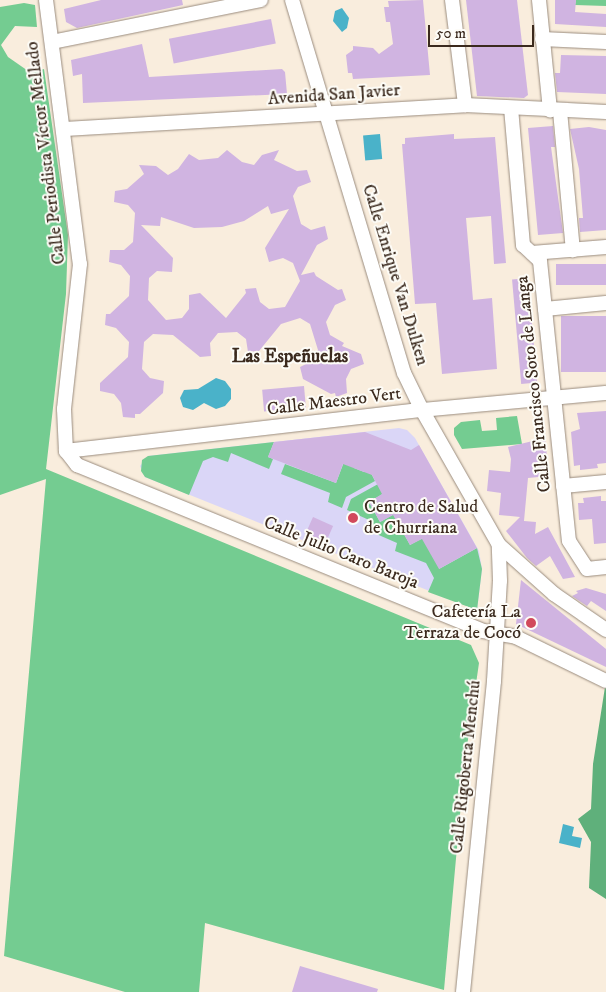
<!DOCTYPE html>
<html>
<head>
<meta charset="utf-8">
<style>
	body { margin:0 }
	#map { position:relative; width:606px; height:992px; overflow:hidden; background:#f9eddd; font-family:"IM FELL DW Pica",serif }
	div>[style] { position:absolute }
	.built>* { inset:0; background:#dad6f7 }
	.green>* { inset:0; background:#74cc91 }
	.forest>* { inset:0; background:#5fb07b }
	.water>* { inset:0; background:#4ab2c9; transform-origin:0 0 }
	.building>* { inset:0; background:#d0b4e1; transform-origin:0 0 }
	.roads { filter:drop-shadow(0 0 1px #9a8c7e) drop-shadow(0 0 1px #9a8c7e) }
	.minor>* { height:14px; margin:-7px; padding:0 7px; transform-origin:7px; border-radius:7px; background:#fff }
	.dots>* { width:14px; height:14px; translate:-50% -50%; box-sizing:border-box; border:2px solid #fdfcf7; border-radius:50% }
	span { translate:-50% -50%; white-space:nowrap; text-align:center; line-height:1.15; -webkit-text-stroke:4px #fdfcf7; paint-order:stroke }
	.street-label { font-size:18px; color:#3b2a1e }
	.poi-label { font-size:18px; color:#3b2a1e }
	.left { translate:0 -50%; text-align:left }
	.right { translate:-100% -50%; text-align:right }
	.neighbourhood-label { font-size:19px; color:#3b2a1e; font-weight:700 }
	.scale { position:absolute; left:428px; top:25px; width:106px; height:22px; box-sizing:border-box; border:2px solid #3b2a1e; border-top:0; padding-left:6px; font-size:15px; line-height:18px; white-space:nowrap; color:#3b2a1e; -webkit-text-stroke:4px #fdfcf7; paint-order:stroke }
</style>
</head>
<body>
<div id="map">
	<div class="built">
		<i style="clip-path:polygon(399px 428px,407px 430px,415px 438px,479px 551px,482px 569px,477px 610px,145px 477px,140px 466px,148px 456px)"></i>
	</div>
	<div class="green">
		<i style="clip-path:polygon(576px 0,606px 0,606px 6px,575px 5px)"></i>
		<i style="clip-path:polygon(24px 3px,35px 5px,37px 27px,15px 26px,1px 45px,8px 57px,31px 73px,44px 69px,68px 235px,66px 294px,46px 469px,471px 645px,479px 663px,465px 760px,444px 990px,205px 923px,199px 992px,125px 992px,4px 956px,46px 479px,0 495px,0 7px)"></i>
		<i style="clip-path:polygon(517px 416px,522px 444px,462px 449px,454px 435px,454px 428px,461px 422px,480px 420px,482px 431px,497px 430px,496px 418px)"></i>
		<i style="clip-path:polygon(274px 442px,268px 457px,273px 459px,269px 469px,231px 453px,228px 462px,213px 457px,203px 461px,189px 495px,145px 477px,141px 471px,142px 460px,148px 456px)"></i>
		<i style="clip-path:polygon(347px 454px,357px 459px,354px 468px,364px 472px,369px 469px,375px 481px,346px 497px,342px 508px,328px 502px,330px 493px,281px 474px,285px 464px,336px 483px)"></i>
		<i style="clip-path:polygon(398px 473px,403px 482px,369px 502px,380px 522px,429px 495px,399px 525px,410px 545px,446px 525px,439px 569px,477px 548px,482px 569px,477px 610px,428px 592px,434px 578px,426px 563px,395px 551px,397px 543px,365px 529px,369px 520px,347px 510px,351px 499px)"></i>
	</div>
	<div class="forest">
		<i style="clip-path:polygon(605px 687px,606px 687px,606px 899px,589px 888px,591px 842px,578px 819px,591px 809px,593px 764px)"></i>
	</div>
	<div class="water">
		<i style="clip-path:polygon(342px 8px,349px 18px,347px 28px,342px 32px,333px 21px,335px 11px)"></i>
		<i style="left:380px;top:134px;width:25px;height:17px;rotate:85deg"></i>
		<i style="clip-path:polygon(216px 378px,225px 381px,231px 389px,231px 399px,225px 406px,216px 409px,204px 403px,193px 410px,183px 407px,180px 398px,184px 390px,198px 389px)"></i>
		<i style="clip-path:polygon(563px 824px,574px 827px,572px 836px,582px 838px,580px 848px,559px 843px)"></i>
	</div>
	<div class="building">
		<i style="clip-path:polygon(101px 0,182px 0,183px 5px,77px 28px,66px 22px,64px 9px)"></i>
		<i style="clip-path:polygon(423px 0,430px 75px,353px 79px,352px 73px,348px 73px,346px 55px,353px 50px,353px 46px,373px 48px,379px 54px,393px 44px,390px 22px,386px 22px,384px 7px,389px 7px,388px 1px)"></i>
		<i style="clip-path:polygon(466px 0,517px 0,528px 95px,524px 98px,477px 96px)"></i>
		<i style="clip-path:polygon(555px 0,576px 0,575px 12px,606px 14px,606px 27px,555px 24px)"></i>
		<i style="left:271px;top:19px;width:25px;height:104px;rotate:79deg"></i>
		<i style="clip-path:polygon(142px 44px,149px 77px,282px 69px,285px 72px,287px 94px,83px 103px,82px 74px,73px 76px,71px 60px)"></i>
		<i style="clip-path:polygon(561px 55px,606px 56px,606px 94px,557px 92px,555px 73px,560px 73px)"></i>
		<i style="clip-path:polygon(553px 126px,555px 147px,551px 147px,563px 233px,538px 235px,528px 128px)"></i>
		<i style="clip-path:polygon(589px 127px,606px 130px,606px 230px,580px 232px,579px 218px,583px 218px,579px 169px,570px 129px)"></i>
		<i style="clip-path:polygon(454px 134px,454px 139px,495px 137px,506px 263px,494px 264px,491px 216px,466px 218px,473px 300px,492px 298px,497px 369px,442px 374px,436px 303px,415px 304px,402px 144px,405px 144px,405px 138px)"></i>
		<i style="clip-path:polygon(evenodd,227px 150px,242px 162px,254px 165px,262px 155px,279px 150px,274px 160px,297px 171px,307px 170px,311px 182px,298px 187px,293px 196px,301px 224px,311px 230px,325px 226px,328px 239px,317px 245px,301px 275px,314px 272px,316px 276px,338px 290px,342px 289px,346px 300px,335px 305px,326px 322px,330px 335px,344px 343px,342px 346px,361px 354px,364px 364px,351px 369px,346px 379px,347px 393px,336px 397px,335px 393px,331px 394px,303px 379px,300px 367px,312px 361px,318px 350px,310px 324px,300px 318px,281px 324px,259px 351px,248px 352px,246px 339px,237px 332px,218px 333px,210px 343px,211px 356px,200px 357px,173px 335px,153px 334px,144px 342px,142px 369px,150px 378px,164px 381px,163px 393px,140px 414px,135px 414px,135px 418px,123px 417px,121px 403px,114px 394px,100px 391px,100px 383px,128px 357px,129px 342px,116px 328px,105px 325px,106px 314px,110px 314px,129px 296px,130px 276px,121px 265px,109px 262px,110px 250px,124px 250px,133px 242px,135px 213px,128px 205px,114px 202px,115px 191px,127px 189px,144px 174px,139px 165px,156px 166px,168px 175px,178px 169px,189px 154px,199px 160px,218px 158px,227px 150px,268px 206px,271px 214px,289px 209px,265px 248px,269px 262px,283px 258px,293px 263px,300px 281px,285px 307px,269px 309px,260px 302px,256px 288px,245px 289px,246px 293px,226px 318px,200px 293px,189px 295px,189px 309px,182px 318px,166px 320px,148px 300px,149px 278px,157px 271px,172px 272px,173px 258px,141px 225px,160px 226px,161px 217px,194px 228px,222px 227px,244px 221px,268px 206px)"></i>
		<i style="left:606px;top:264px;width:21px;height:50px;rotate:90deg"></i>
		<i style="left:528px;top:278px;width:105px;height:16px;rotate:85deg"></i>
		<i style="left:606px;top:316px;width:56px;height:45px;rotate:90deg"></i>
		<i style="left:304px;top:386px;width:22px;height:42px;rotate:85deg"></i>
		<i style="clip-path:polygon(606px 411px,606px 463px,597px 464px,598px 468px,580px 470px,580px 465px,574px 466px,571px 432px,580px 429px,577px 413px)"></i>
		<i style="clip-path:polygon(365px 432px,411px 450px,419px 445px,477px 548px,439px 569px,422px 539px,410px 545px,393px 515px,380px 522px,369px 502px,382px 494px,372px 475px,343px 464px,336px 483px,268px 457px,274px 442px)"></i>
		<i style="clip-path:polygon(545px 438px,549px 476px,528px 478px,524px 521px,536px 522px,535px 534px,548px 527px,575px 577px,563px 579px,550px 556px,536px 566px,527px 558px,506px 531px,520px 517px,499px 515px,501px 493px,487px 491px,489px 470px,510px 472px,511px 459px,508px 447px)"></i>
		<i style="clip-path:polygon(601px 496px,601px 501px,606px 501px,606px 543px,594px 544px,592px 519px,579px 520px,578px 503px,584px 503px,583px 498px)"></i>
		<i style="left:313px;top:517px;width:22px;height:26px;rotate:24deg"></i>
		<i style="clip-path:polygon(521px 580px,606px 649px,606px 667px,516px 624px)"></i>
		<i style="clip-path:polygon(586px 588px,606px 594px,606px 611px,591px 601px,587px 606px,572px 596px,578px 593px,576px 591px)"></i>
		<i style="clip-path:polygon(300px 966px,378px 989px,377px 992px,292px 992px)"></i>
	</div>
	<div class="roads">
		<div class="minor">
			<i style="left:46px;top:0;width:266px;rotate:82.7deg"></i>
			<i style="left:80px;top:264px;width:146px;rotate:96.3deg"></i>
			<i style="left:64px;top:409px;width:42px;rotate:87.3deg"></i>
			<i style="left:292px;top:0;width:389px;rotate:73.3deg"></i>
			<i style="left:404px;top:373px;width:41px;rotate:64.1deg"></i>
			<i style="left:422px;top:410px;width:155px;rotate:60.3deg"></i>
			<i style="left:499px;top:545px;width:74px;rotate:41.7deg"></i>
			<i style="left:554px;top:594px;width:63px;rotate:34.7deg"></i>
			<i style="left:452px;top:0;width:106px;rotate:82.9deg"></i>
			<i style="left:539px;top:0;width:111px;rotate:84.3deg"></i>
			<i style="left:542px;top:39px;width:64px;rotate:2.7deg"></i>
			<i style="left:52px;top:42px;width:213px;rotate:-11.4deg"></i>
			<i style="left:511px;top:108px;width:138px;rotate:85deg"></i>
			<i style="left:523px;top:245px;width:23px;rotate:43deg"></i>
			<i style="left:540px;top:261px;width:281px;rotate:84.1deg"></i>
			<i style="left:569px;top:541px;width:33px;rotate:57deg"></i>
			<i style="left:587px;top:569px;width:19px;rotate:-6deg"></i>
			<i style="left:560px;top:111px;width:140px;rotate:84.7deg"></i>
			<i style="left:65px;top:129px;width:401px;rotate:-3.4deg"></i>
			<i style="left:465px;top:105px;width:141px;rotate:2.8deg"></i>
			<i style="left:532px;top:253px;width:74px;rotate:-4.6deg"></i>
			<i style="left:545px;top:309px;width:61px;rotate:-5.6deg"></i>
			<i style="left:66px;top:451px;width:18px;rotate:52deg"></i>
			<i style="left:77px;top:465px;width:439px;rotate:22.2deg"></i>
			<i style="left:483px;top:631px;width:34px;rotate:10deg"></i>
			<i style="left:516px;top:637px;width:100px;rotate:26.1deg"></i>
			<i style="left:66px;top:451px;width:358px;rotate:-6.6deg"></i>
			<i style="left:422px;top:410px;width:185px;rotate:-5.3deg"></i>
			<i style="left:563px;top:486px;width:43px;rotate:-5.3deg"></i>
			<i style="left:463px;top:992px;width:313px;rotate:-84.3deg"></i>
			<i style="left:494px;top:681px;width:100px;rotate:-86.6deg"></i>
			<i style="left:500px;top:581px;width:36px;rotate:-92deg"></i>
		</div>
	</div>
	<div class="dots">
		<i style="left:353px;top:518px;background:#d1495b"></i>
		<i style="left:531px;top:623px;background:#d1495b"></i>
	</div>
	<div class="street-label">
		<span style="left:334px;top:95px;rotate:-4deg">Avenida San Javier</span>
		<span style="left:46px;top:153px;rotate:-97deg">Calle Periodista Víctor Mellado</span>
		<span style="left:395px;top:275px;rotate:73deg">Calle Enrique Van Dulken</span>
		<span style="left:534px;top:384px;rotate:-96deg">Calle Francisco Soto de Langa</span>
		<span style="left:334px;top:402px;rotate:-7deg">Calle Maestro Vert</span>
		<span style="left:341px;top:553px;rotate:22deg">Calle Julio Caro Baroja</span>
		<span style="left:466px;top:767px;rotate:-84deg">Calle Rigoberta Menchú</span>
	</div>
	<div class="poi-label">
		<span class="left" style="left:364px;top:518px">Centro de Salud<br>de Churriana</span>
		<span class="right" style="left:521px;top:623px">Cafetería La<br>Terraza de Cocó</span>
	</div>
	<div class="neighbourhood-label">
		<span style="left:290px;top:357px">Las Espeñuelas</span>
	</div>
	<div class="scale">50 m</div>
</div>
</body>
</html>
